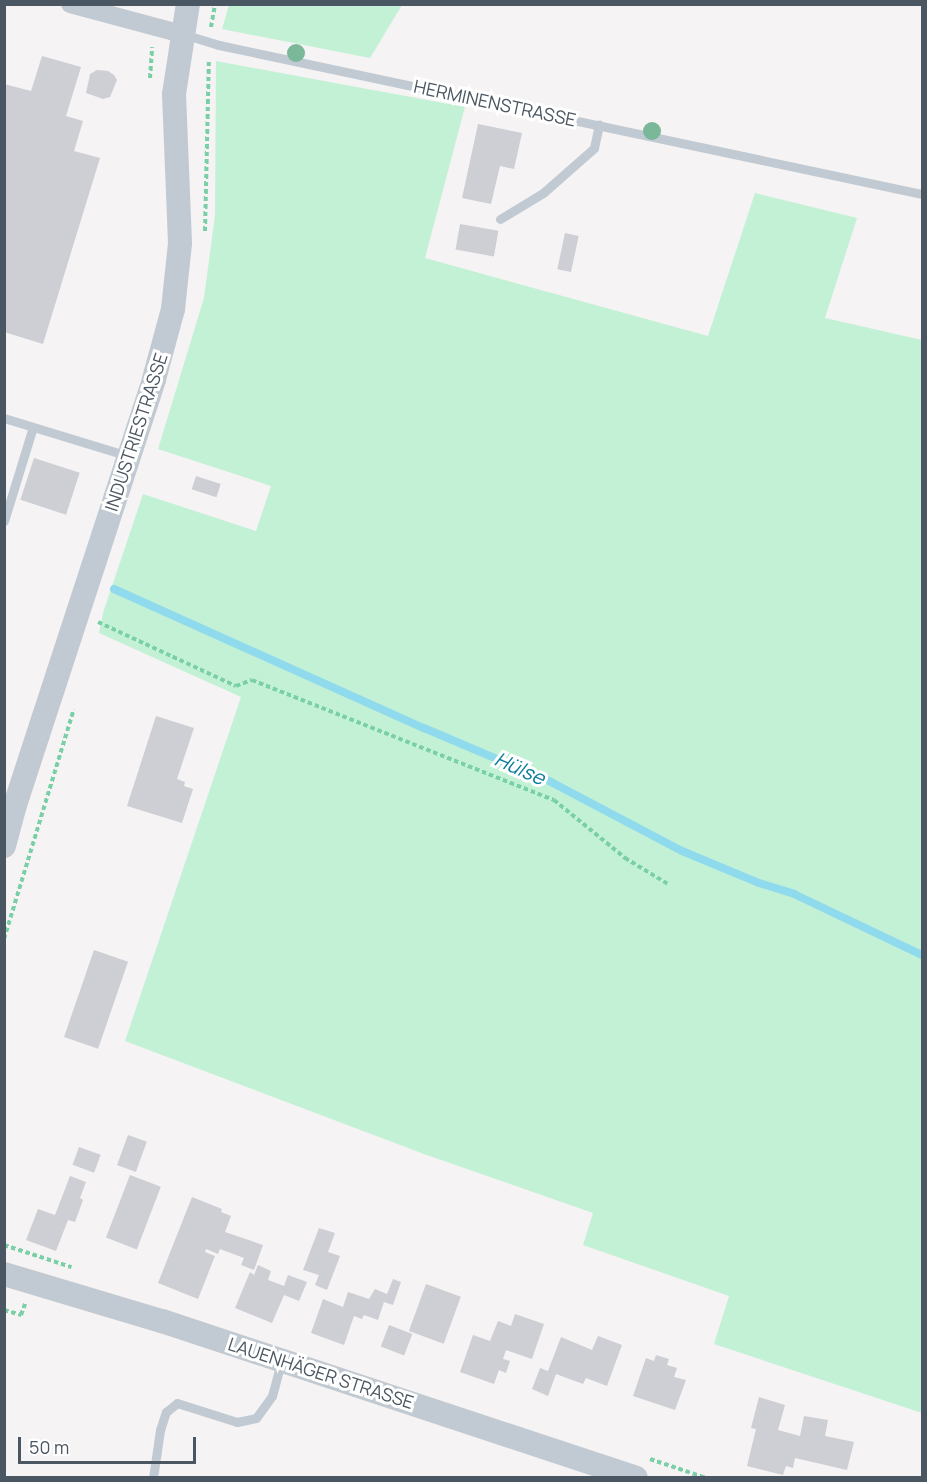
<!DOCTYPE html>
<html>
<head>
<meta charset="utf-8">
<style>
	body { margin:0 }
	#map { position:relative; width:927px; height:1482px; overflow:hidden; background:#f5f3f3; font-family:Manrope,sans-serif }
	div>[style] { position:absolute }
	.green>* { inset:0; background:#c3f1d5 }
	.stream>* { height:8px; margin:-4px; padding:0 4px; transform-origin:4px; border-radius:4px; background:#90daee }
	.building>* { inset:0; background:#cdcfd5; transform-origin:0 0 }
	.path>* { height:4px; margin-top:-2px; transform-origin:0; background:repeating-linear-gradient(90deg,#7ad0a6 0 4.5px,transparent 0 7.5px) }
	.service>* { height:9px; margin:-4.5px; padding:0 4.5px; transform-origin:4.5px; border-radius:4.5px; background:#c1cad2 }
	.minor>* { height:18px; margin:-9px; padding:0 9px; transform-origin:9px; border-radius:9px; background:#c1cad2 }
	.tertiary>* { height:24px; margin:-12px; padding:0 12px; transform-origin:12px; border-radius:12px; background:#c1cad2 }
	.trees>* { width:18px; height:18px; margin:-9px; border-radius:50%; background:#7bb799 }
	span { translate:-50% -50%; white-space:nowrap; text-align:center; line-height:1.15; -webkit-text-stroke:6px #fff; paint-order:stroke }
	.street-label { font-size:18px; color:#4a5661 }
	.water-label { font-size:20px; color:#0c7c9b; font-style:italic }
	.frame { position:absolute; inset:0; border:6px solid #4a5661; pointer-events:none }
	.scale { position:absolute; left:18px; top:1437px; width:178px; height:27px; box-sizing:border-box; border:3px solid #4a5661; border-top:0; padding-left:8px; font-size:18px; line-height:21px; white-space:nowrap; color:#4a5661; -webkit-text-stroke:4px #fff; paint-order:stroke }
</style>
</head>
<body>
<div id="map">
	<div class="green">
		<i style="clip-path:polygon(229px 5px,229px 4px,402px 5px,370px 58px,222px 29px)"></i>
		<i style="clip-path:polygon(216px 61px,465px 107px,425px 258px,708px 336px,755px 193px,857px 218px,825px 318px,922px 340px,922px 1413px,714px 1344px,729px 1296px,583px 1245px,593px 1213px,424px 1154px,125px 1041px,241px 697px,99px 633px,103px 613px,143px 494px,256px 531px,271px 486px,158px 449px,204px 298px,215px 215px)"></i>
	</div>
	<div class="stream">
		<i style="left:114px;top:589px;width:340px;rotate:24.2deg"></i>
		<i style="left:424px;top:728px;width:138px;rotate:23deg"></i>
		<i style="left:551px;top:782px;width:148px;rotate:27.8deg"></i>
		<i style="left:682px;top:851px;width:83px;rotate:22.6deg"></i>
		<i style="left:759px;top:883px;width:37px;rotate:17deg"></i>
		<i style="left:794px;top:894px;width:142px;rotate:25.5deg"></i>
	</div>
	<div class="building">
		<i style="clip-path:polygon(42px 56px,81px 67px,66px 116px,83px 121px,74px 151px,100px 158px,43px 344px,4px 332px,4px 84px,31px 91px)"></i>
		<i style="clip-path:polygon(97px 70px,108px 71px,114px 75px,117px 80px,110px 97px,103px 99px,86px 93px,90px 74px)"></i>
		<i style="clip-path:polygon(478px 124px,522px 133px,514px 169px,500px 166px,491px 204px,462px 198px)"></i>
		<i style="left:460px;top:224px;width:39px;height:26px;rotate:10deg"></i>
		<i style="left:565px;top:233px;width:14px;height:37px;rotate:12deg"></i>
		<i style="left:34px;top:458px;width:48px;height:44px;rotate:18deg"></i>
		<i style="left:196px;top:476px;width:26px;height:14px;rotate:18deg"></i>
		<i style="clip-path:polygon(156px 716px,194px 728px,177px 779px,185px 782px,184px 786px,193px 789px,182px 823px,127px 806px)"></i>
		<i style="left:94px;top:950px;width:36px;height:92px;rotate:19deg"></i>
		<i style="left:128px;top:1135px;width:20px;height:32px;rotate:20deg"></i>
		<i style="left:79px;top:1147px;width:23px;height:19px;rotate:20deg"></i>
		<i style="left:130px;top:1175px;width:33px;height:67px;rotate:21deg"></i>
		<i style="clip-path:polygon(70px 1176px,86px 1182px,80px 1198px,83px 1200px,75px 1222px,68px 1220px,56px 1251px,26px 1240px,38px 1209px,55px 1215px)"></i>
		<i style="clip-path:polygon(192px 1197px,222px 1209px,221px 1212px,231px 1216px,225px 1232px,263px 1245px,254px 1270px,241px 1265px,244px 1258px,220px 1249px,218px 1254px,206px 1249px,205px 1252px,215px 1256px,198px 1299px,158px 1283px)"></i>
		<i style="clip-path:polygon(319px 1228px,335px 1233px,328px 1252px,340px 1256px,327px 1290px,315px 1285px,319px 1275px,303px 1270px)"></i>
		<i style="clip-path:polygon(258px 1265px,271px 1271px,268px 1280px,284px 1286px,288px 1275px,307px 1282px,299px 1301px,284px 1295px,272px 1323px,235px 1308px,250px 1272px,254px 1275px)"></i>
		<i style="clip-path:polygon(393px 1279px,401px 1282px,393px 1305px,384px 1302px,378px 1320px,364px 1315px,362px 1319px,354px 1316px,344px 1345px,311px 1333px,323px 1299px,343px 1307px,348px 1292px,369px 1299px,375px 1289px,387px 1294px)"></i>
		<i style="left:426px;top:1284px;width:37px;height:50px;rotate:20deg"></i>
		<i style="clip-path:polygon(515px 1314px,544px 1324px,532px 1359px,506px 1350px,503px 1359px,510px 1361px,506px 1373px,499px 1370px,494px 1384px,460px 1372px,473px 1335px,490px 1341px,498px 1321px,511px 1326px)"></i>
		<i style="left:389px;top:1325px;width:25px;height:23px;rotate:21deg"></i>
		<i style="clip-path:polygon(598px 1336px,622px 1345px,607px 1386px,586px 1378px,583px 1384px,556px 1374px,548px 1396px,532px 1389px,540px 1368px,548px 1371px,561px 1337px,592px 1350px)"></i>
		<i style="clip-path:polygon(656px 1355px,669px 1359px,667px 1365px,677px 1368px,674px 1377px,686px 1380px,675px 1410px,633px 1396px,646px 1358px,654px 1361px)"></i>
		<i style="clip-path:polygon(759px 1397px,785px 1405px,778px 1430px,800px 1436px,804px 1416px,828px 1420px,825px 1436px,854px 1442px,847px 1470px,795px 1458px,793px 1468px,786px 1466px,783px 1475px,747px 1466px,756px 1429px,751px 1428px)"></i>
	</div>
	<div class="path">
		<i style="left:211px;top:27px;width:23px;rotate:-80deg"></i>
		<i style="left:150px;top:78px;width:31px;rotate:-86deg"></i>
		<i style="left:205px;top:231px;width:172px;rotate:-88.7deg"></i>
		<i style="left:98px;top:622px;width:152px;rotate:24.9deg"></i>
		<i style="left:236px;top:686px;width:17px;rotate:-21deg"></i>
		<i style="left:252px;top:680px;width:325px;rotate:21.7deg"></i>
		<i style="left:554px;top:800px;width:92px;rotate:39.2deg"></i>
		<i style="left:625px;top:858px;width:50px;rotate:31.2deg"></i>
		<i style="left:4px;top:939px;width:240px;rotate:-73.1deg"></i>
		<i style="left:4px;top:1245px;width:71px;rotate:18.2deg"></i>
		<i style="left:4px;top:1310px;width:18px;rotate:16deg"></i>
		<i style="left:21px;top:1315px;width:12px;rotate:-70deg"></i>
		<i style="left:650px;top:1459px;width:59px;rotate:18.7deg"></i>
	</div>
	<div class="service">
		<i style="left:183px;top:34px;width:38px;rotate:17deg"></i>
		<i style="left:219px;top:45px;width:719px;rotate:11.97deg"></i>
		<i style="left:500px;top:219px;width:50px;rotate:-31.2deg"></i>
		<i style="left:543px;top:193px;width:68px;rotate:-41.4deg"></i>
		<i style="left:594px;top:148px;width:24px;rotate:-78deg"></i>
		<i style="left:4px;top:418px;width:130px;rotate:17deg"></i>
		<i style="left:4px;top:521px;width:98px;rotate:-72.9deg"></i>
		<i style="left:153px;top:1478px;width:49px;rotate:-81.7deg"></i>
		<i style="left:160px;top:1430px;width:19px;rotate:-72deg"></i>
		<i style="left:166px;top:1412px;width:14px;rotate:-39deg"></i>
		<i style="left:177px;top:1403px;width:63px;rotate:17.6deg"></i>
		<i style="left:237px;top:1422px;width:19px;rotate:-12deg"></i>
		<i style="left:256px;top:1418px;width:27px;rotate:-54deg"></i>
		<i style="left:272px;top:1396px;width:34px;rotate:-75deg"></i>
	</div>
	<div class="minor">
		<i style="left:70px;top:4px;width:116px;rotate:15deg"></i>
	</div>
	<div class="tertiary">
		<i style="left:4px;top:846px;width:42px;rotate:-75deg"></i>
		<i style="left:15px;top:805px;width:448px;rotate:-71.9deg"></i>
		<i style="left:154px;top:379px;width:73px;rotate:-74.8deg"></i>
		<i style="left:173px;top:309px;width:66px;rotate:-83.9deg"></i>
		<i style="left:180px;top:243px;width:149px;rotate:-92.3deg"></i>
		<i style="left:174px;top:94px;width:91px;rotate:-81.2deg"></i>
		<i style="left:4px;top:1274px;width:165px;rotate:16.6deg"></i>
		<i style="left:162px;top:1321px;width:499px;rotate:18.3deg"></i>
	</div>
	<div class="trees">
		<i style="left:296px;top:53px"></i>
		<i style="left:652px;top:131px"></i>
	</div>
	<div class="street-label">
		<span style="left:495px;top:103px;rotate:12deg">HERMINENSTRASSE</span>
		<span style="left:136px;top:432px;rotate:-72deg">INDUSTRIESTRASSE</span>
		<span style="left:321px;top:1373px;rotate:18deg">LAUENHÄGER STRASSE</span>
	</div>
	<div class="water-label">
		<span style="left:520px;top:768px;rotate:24deg">Hülse</span>
	</div>
	<div class="frame"></div>
	<div class="scale">50 m</div>
</div>
</body>
</html>
